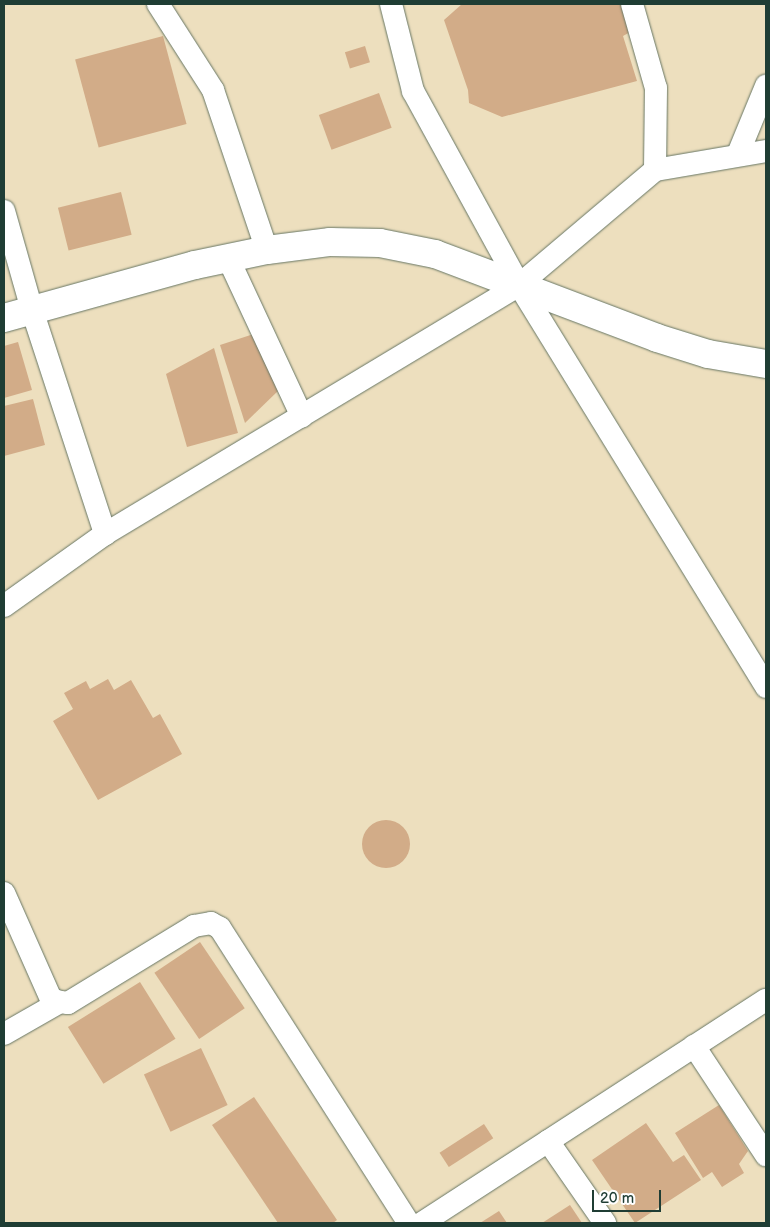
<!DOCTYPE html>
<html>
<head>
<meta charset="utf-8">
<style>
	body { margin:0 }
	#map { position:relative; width:770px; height:1227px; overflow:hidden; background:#eddfbe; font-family:"Balsamiq Sans",sans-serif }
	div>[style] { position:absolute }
	.building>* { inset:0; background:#d2ac88; transform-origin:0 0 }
	.round { border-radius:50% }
	.roads { filter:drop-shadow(0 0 1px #677664) drop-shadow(0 0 1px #677664) }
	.minor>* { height:22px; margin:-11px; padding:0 11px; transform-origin:11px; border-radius:11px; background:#fff }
	.tertiary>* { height:28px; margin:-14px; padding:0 14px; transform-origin:14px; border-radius:14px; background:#fff }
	span { translate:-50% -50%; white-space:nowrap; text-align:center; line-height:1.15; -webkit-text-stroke:4.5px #fff; paint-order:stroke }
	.frame { position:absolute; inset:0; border:5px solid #1f3d34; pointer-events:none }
	.scale { position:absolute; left:592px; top:1190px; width:69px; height:22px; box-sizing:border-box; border:2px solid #1f3d34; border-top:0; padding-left:6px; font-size:15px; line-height:18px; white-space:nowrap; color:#1f3d34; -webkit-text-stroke:4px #fff; paint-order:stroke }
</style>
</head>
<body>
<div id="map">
	<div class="building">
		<i style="clip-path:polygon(462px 4px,628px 4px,632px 31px,623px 36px,637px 81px,502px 117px,469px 103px,468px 90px,444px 20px)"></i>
		<i style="left:163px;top:36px;width:91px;height:91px;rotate:75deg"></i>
		<i style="left:365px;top:46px;width:17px;height:21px;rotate:73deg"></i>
		<i style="left:379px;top:93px;width:37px;height:64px;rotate:70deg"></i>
		<i style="left:121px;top:192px;width:44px;height:65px;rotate:76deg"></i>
		<i style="clip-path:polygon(263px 331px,280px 389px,245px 423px,220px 345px)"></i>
		<i style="clip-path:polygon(18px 342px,32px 390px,4px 398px,4px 346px)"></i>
		<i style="clip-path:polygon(214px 348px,238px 433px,187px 447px,166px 374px)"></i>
		<i style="clip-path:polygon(33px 399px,45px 445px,4px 456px,4px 406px)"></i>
		<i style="clip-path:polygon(108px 679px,114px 690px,131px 680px,153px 718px,160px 714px,182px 754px,98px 800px,53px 721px,73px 709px,64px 693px,86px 681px,90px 689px)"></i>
		<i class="round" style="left:362px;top:820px;width:48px;height:48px"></i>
		<i style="left:200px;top:942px;width:80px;height:55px;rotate:56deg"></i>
		<i style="left:140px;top:982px;width:67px;height:85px;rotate:58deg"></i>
		<i style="left:201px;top:1048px;width:63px;height:63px;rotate:65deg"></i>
		<i style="clip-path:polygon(254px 1097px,337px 1220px,333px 1223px,278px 1223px,212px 1125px)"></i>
		<i style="clip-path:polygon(719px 1105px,748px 1151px,739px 1164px,744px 1173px,722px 1187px,712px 1172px,703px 1178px,675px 1133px)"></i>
		<i style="clip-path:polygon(646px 1123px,673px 1162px,684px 1155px,701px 1180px,635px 1223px,592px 1160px)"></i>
		<i style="left:484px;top:1124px;width:17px;height:53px;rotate:57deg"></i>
		<i style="clip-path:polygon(570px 1205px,582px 1223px,542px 1223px)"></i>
		<i style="clip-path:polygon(499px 1211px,507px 1223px,480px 1223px)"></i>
	</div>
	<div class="roads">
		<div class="minor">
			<i style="left:158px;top:4px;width:102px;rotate:57.4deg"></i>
			<i style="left:213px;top:90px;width:169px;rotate:71.4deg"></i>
			<i style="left:391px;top:4px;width:90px;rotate:75.8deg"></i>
			<i style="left:413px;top:91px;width:221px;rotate:61.3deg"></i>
			<i style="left:519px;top:285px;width:472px;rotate:58.4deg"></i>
			<i style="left:632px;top:4px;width:87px;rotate:74.1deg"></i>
			<i style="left:656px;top:88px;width:82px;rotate:90.7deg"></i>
			<i style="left:738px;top:154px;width:74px;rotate:-67.6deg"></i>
			<i style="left:4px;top:211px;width:103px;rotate:74.2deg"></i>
			<i style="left:32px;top:310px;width:236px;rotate:71.9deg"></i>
			<i style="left:228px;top:258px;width:175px;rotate:65deg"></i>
			<i style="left:4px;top:606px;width:124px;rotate:-35.5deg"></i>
			<i style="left:105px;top:534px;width:483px;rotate:-31deg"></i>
			<i style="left:519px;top:285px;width:178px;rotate:-40.2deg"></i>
			<i style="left:655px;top:170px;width:113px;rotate:-9.7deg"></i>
			<i style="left:4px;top:893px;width:116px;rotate:66.1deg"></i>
			<i style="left:51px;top:999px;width:9px;rotate:18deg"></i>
			<i style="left:60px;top:1002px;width:8px;rotate:7deg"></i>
			<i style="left:68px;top:1003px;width:148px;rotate:-31.4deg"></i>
			<i style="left:194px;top:926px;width:17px;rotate:-10deg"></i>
			<i style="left:211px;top:923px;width:10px;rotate:29deg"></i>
			<i style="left:220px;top:928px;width:350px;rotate:57.4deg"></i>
			<i style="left:4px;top:1034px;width:64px;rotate:-29.7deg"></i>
			<i style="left:694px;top:1046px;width:131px;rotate:56.6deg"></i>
			<i style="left:548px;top:1141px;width:100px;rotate:55.2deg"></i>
			<i style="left:422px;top:1223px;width:410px;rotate:-33deg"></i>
		</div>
		<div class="tertiary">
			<i style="left:4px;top:318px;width:198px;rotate:-15.5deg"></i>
			<i style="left:195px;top:265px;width:74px;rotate:-11.8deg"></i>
			<i style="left:267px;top:250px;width:64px;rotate:-7.2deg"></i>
			<i style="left:330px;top:242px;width:50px;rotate:1.1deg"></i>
			<i style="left:380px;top:243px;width:56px;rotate:11.3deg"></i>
			<i style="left:435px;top:254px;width:237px;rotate:20.7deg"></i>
			<i style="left:657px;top:338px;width:53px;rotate:17.4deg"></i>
			<i style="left:708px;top:354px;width:59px;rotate:9.8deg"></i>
		</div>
	</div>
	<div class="frame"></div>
	<div class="scale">20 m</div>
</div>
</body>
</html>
